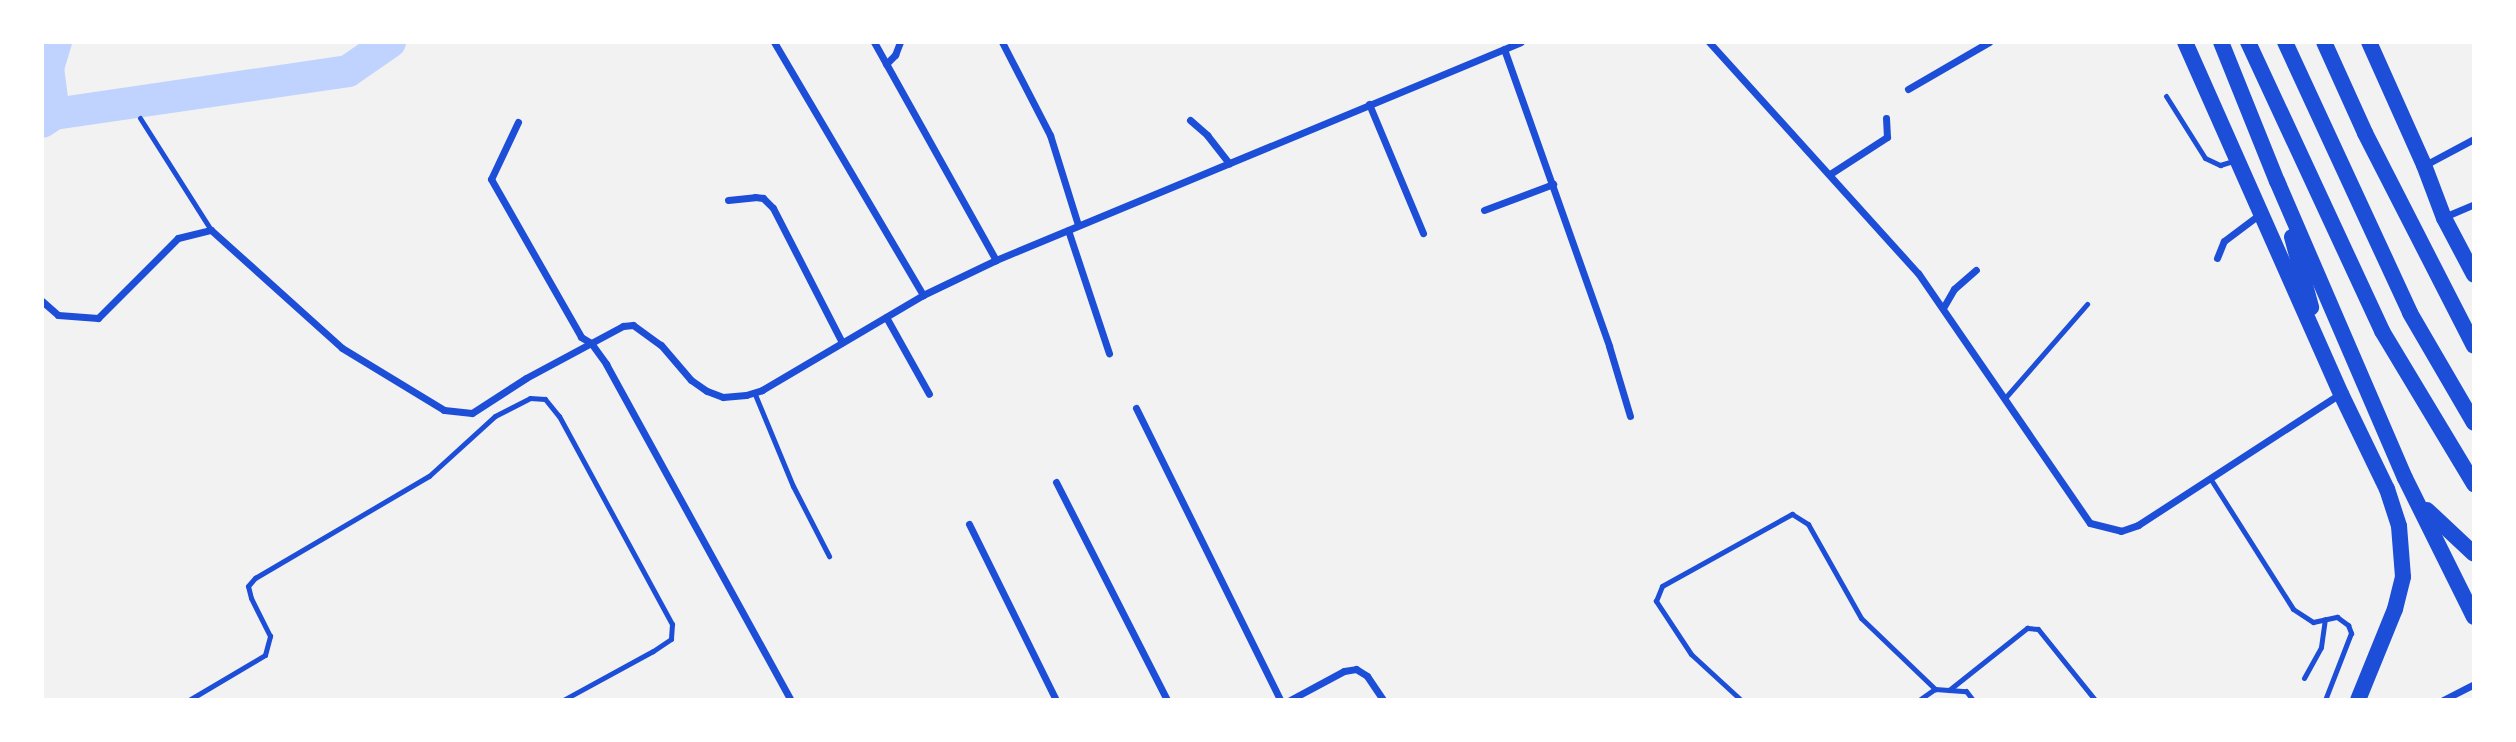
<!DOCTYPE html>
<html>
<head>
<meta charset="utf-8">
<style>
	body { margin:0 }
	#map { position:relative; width:2516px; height:742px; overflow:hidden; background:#f2f2f2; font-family:Signika,sans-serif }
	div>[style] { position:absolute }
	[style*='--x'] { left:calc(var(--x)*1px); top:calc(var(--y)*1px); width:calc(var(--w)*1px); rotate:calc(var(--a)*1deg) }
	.river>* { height:32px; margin:-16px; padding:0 16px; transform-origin:16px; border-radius:16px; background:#bfd3fe }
	.service>* { height:5px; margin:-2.5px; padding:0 2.5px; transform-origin:2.5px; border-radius:2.5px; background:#1d4ed8 }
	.minor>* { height:7px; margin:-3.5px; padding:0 3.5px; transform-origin:3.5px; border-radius:3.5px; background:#1d4ed8 }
	.primary>* { height:16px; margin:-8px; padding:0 8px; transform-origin:8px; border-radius:8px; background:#1d4ed8 }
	span { translate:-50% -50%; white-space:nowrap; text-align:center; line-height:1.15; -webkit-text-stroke:7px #fff; paint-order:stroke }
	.frame { position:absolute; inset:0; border:44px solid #fff; pointer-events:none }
</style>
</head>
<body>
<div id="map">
	<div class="river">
		<i style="--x:54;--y:114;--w:46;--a:-97.4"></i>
		<i style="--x:48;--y:68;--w:27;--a:-73"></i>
		<i style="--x:42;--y:122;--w:14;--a:-34"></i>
		<i style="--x:54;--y:114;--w:297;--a:-8.3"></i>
		<i style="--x:348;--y:71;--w:51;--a:-34.6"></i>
	</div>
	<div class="service">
		<i style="--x:2166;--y:96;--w:73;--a:57.8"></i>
		<i style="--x:2205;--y:158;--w:17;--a:25"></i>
		<i style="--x:2220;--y:165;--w:14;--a:-17"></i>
		<i style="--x:140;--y:118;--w:133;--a:57.6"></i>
		<i style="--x:754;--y:392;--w:102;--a:67.5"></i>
		<i style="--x:793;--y:486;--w:79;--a:62.8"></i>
		<i style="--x:2005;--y:398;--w:125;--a:-48.9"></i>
		<i style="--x:2210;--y:478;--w:155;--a:57.6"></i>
		<i style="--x:2293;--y:609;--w:24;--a:33"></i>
		<i style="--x:2313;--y:622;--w:25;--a:-12"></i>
		<i style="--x:2337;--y:617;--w:14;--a:36"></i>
		<i style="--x:2348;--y:625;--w:9;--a:69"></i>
		<i style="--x:2351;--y:633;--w:72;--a:111.2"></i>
		<i style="--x:2304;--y:678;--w:35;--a:-61"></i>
		<i style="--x:2321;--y:647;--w:28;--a:-82"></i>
		<i style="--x:1949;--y:690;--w:100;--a:-38.5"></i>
		<i style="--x:2027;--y:628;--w:11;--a:5"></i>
		<i style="--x:2038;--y:629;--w:91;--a:51.2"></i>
		<i style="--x:189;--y:700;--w:88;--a:-30.6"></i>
		<i style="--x:265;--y:655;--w:20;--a:-75"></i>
		<i style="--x:270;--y:636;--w:42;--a:-116.6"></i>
		<i style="--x:251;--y:598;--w:12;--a:-104"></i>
		<i style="--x:248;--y:586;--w:11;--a:-49"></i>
		<i style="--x:255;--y:578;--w:202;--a:-30.4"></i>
		<i style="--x:429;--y:476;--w:89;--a:-42.3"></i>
		<i style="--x:495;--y:416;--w:39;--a:-27"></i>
		<i style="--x:530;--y:398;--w:15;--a:4"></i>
		<i style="--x:545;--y:399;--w:22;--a:51"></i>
		<i style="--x:559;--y:416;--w:237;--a:61.5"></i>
		<i style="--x:672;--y:624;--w:15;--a:94"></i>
		<i style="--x:671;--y:639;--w:22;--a:146"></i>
		<i style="--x:653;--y:651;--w:102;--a:151.4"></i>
		<i style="--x:1741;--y:700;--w:68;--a:-137.4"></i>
		<i style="--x:1691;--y:654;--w:64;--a:-123.4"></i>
		<i style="--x:1656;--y:601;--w:16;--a:-68"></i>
		<i style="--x:1662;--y:586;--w:149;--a:-29"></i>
		<i style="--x:1792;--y:514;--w:19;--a:32"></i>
		<i style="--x:1808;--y:524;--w:108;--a:60.6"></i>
		<i style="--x:1861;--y:618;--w:103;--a:43.8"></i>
		<i style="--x:1935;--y:689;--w:31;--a:4"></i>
		<i style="--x:1966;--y:691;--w:11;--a:52"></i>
		<i style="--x:1919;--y:700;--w:19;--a:-35"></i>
	</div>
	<div class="minor">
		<i style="--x:774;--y:42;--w:294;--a:59.5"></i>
		<i style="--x:874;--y:42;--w:250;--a:60.8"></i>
		<i style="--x:1002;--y:42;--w:105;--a:62.7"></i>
		<i style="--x:1050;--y:135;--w:94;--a:72.7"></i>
		<i style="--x:1709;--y:42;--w:312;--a:47.9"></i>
		<i style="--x:1918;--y:273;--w:303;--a:55.5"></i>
		<i style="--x:2090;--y:523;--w:32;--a:14"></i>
		<i style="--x:2121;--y:531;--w:18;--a:-19"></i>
		<i style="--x:2138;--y:525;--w:241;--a:-33"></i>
		<i style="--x:1504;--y:49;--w:315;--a:70.5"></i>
		<i style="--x:1609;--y:346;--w:73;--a:73.3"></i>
		<i style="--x:886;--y:64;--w:13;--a:-45"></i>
		<i style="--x:895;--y:55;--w:14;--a:-69"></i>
		<i style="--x:1908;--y:89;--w:94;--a:-30.1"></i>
		<i style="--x:1369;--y:104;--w:140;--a:67.3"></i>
		<i style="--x:1190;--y:120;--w:23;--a:41"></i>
		<i style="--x:1207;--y:135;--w:36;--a:52"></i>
		<i style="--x:518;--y:122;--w:63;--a:115.3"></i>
		<i style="--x:491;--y:179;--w:182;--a:60.3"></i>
		<i style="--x:581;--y:337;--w:12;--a:31"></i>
		<i style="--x:591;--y:343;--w:26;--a:54"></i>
		<i style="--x:606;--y:364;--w:384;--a:61.2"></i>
		<i style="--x:2425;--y:165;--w:55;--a:-28"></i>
		<i style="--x:1830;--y:174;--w:68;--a:-33"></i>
		<i style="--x:1887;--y:137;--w:19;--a:-93"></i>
		<i style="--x:728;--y:200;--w:27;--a:-6"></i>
		<i style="--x:755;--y:197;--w:8;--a:7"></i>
		<i style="--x:763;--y:198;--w:14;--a:45"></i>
		<i style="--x:773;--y:208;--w:151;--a:62.8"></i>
		<i style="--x:1484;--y:210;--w:74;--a:-20.6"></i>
		<i style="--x:2444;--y:217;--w:33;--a:-23"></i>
		<i style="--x:1068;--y:230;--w:130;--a:71.6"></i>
		<i style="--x:2217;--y:258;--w:18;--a:-68"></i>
		<i style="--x:2224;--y:241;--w:45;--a:-36.9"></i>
		<i style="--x:42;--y:301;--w:21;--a:41"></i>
		<i style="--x:58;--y:315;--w:40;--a:4.3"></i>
		<i style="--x:98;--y:318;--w:113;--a:-45"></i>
		<i style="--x:178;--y:238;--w:34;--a:-14"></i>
		<i style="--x:211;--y:230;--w:176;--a:42"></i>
		<i style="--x:342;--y:348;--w:119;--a:31.3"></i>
		<i style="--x:444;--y:410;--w:28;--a:6"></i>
		<i style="--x:472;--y:413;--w:64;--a:-32.9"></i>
		<i style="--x:526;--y:378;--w:110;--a:-28.2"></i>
		<i style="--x:623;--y:326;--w:10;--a:-6"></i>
		<i style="--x:633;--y:325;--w:34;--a:36"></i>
		<i style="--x:661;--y:345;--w:46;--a:49.4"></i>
		<i style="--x:691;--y:380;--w:19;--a:35"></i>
		<i style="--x:707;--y:391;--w:17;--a:21"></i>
		<i style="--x:723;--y:397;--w:23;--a:-5"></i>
		<i style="--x:746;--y:395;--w:17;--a:-17"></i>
		<i style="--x:762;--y:390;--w:187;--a:-30.5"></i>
		<i style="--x:923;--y:295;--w:81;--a:-25.6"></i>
		<i style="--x:996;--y:260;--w:568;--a:-22.55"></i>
		<i style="--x:1943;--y:308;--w:22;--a:-60"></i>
		<i style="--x:1954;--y:289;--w:29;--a:-41"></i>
		<i style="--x:886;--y:317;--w:88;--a:60.8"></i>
		<i style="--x:1136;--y:408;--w:326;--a:63.7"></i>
		<i style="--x:1056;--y:482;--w:245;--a:63"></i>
		<i style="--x:969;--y:524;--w:196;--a:63.7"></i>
		<i style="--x:1290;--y:700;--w:61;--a:-28.2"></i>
		<i style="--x:1344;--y:671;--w:12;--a:-9"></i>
		<i style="--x:1356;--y:669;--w:13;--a:32"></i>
		<i style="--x:1367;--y:676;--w:29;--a:56"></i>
		<i style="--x:2443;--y:700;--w:35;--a:-27"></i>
	</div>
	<div class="primary">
		<i style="--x:2185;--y:42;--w:385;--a:66.1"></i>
		<i style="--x:2341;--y:394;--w:106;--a:64.2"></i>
		<i style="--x:2387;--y:489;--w:39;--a:72"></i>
		<i style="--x:2399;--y:526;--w:51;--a:85.5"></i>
		<i style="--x:2403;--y:577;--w:33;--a:104"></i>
		<i style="--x:2395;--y:609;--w:98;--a:112.1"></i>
		<i style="--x:2221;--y:42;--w:150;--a:68.1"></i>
		<i style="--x:2277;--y:181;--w:323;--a:66.7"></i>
		<i style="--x:2405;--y:478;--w:155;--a:63.6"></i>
		<i style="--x:2248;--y:42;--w:319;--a:65.1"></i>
		<i style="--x:2382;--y:331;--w:179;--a:59"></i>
		<i style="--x:2285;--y:42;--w:298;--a:65.2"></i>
		<i style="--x:2410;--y:313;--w:127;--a:59.8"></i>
		<i style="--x:2324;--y:42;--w:100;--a:65.7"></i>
		<i style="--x:2365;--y:133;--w:239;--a:62.9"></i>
		<i style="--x:2369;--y:42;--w:135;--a:65.9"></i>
		<i style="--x:2424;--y:165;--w:57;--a:69.3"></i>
		<i style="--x:2444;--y:218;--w:64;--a:62.2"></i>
		<i style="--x:2292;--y:237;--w:73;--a:74.8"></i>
		<i style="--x:2427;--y:510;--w:64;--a:43.1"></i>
	</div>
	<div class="frame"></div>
</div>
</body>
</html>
